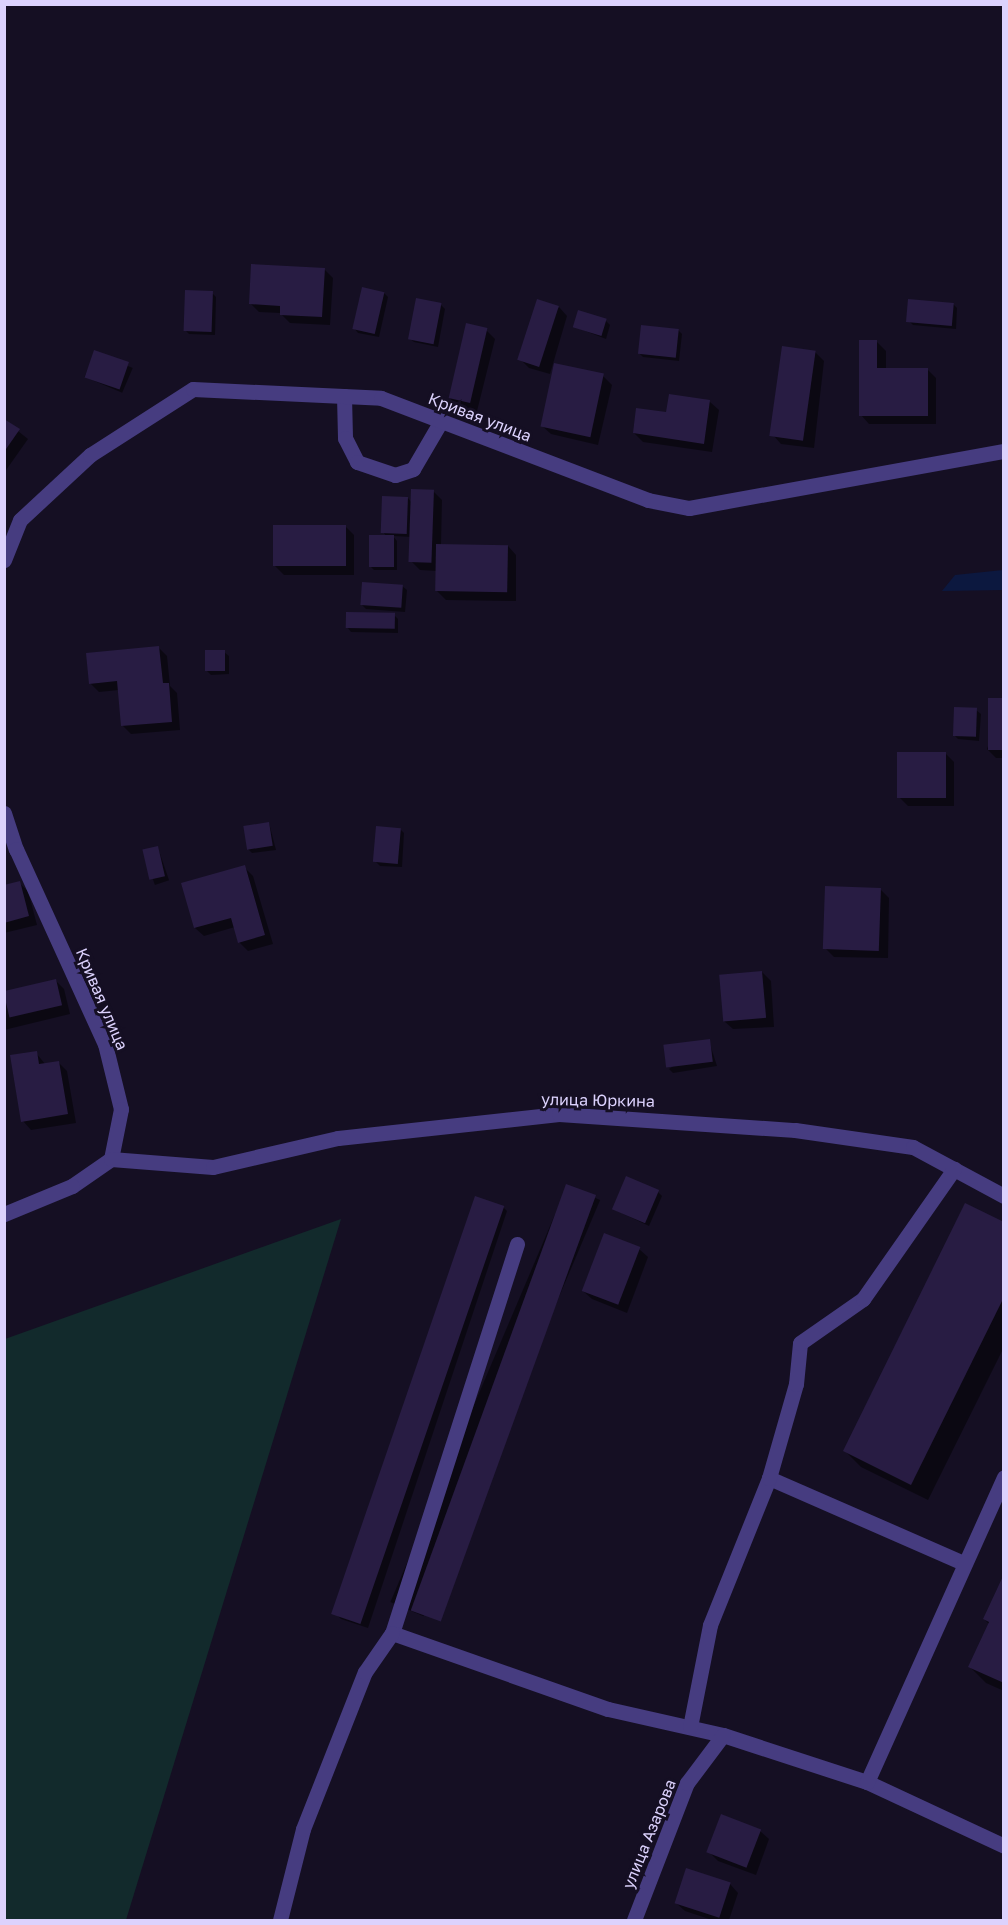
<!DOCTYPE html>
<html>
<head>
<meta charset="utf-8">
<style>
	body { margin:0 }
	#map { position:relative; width:1008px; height:1925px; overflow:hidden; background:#150f23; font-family:"Golos Text",sans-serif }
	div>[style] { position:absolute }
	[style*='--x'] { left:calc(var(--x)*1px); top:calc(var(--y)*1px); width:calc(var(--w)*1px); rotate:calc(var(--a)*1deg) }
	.green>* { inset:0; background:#122a2c }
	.water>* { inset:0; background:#0c183f }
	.shadow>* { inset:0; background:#0007; transform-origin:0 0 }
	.building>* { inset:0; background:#281c43; transform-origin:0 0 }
	.minor>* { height:15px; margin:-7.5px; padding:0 7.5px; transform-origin:7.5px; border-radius:7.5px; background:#463c80 }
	span { translate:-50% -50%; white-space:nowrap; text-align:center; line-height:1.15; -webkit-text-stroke:6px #150f23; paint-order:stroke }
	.street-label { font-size:16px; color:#dcd2fd }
	.frame { position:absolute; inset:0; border:6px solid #dcd2fd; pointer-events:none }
</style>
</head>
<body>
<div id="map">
	<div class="green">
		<i style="clip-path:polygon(341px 1219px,126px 1920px,5px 1920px,5px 1339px)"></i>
	</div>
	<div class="water">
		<i style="clip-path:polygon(1003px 570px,1003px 590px,942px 591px,955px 575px)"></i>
	</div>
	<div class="shadow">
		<i style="clip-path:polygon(324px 269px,333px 278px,330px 325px,290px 323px,280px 313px,259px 312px,250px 303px)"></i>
		<i style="clip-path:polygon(212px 293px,216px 297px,215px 335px,189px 334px,185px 330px)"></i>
		<i style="clip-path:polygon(384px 293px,388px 297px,379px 337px,358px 333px,354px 328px)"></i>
		<i style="clip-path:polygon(953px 304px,957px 308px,956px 329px,913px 325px,909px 321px)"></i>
		<i style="clip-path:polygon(441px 305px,445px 309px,438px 347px,414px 342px,409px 338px)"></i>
		<i style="clip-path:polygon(559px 307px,567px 316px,550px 374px,529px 368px,520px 359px)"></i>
		<i style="clip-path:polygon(606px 321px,610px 325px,606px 339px,575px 327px)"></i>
		<i style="clip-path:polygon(486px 330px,495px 339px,477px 411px,457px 406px,449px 397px)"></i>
		<i style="clip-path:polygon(678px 330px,682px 334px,679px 361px,643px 357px,639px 353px)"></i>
		<i style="clip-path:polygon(877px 342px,886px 351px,886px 369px,927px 369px,936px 378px,936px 424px,869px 424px,861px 415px)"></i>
		<i style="left:95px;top:352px;width:41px;height:27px;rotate:23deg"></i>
		<i style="clip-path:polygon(815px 352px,824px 361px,814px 448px,781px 444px,773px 435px)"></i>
		<i style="clip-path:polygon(603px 376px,612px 385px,598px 445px,551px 434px,542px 426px)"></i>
		<i style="clip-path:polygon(710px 402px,719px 410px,712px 452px,643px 442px,634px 433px,667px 414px)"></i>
		<i style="clip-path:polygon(4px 420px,28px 439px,4px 473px)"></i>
		<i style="clip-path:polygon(433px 491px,442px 500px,441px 545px,508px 546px,516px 555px,516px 601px,446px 600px,437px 591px,437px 571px,420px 570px,411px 561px,412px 537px,393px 536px,397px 541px,397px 570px,374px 570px,370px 566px,387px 537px,383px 532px,408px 498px,412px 503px)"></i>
		<i style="clip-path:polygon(345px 526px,354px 535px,354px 575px,284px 575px,275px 566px)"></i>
		<i style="clip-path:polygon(402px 586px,407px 590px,405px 612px,366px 609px,362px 605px)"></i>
		<i style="clip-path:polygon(394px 615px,398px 619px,398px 633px,351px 632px,347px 627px)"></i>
		<i style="clip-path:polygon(159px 648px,167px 656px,170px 686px,177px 693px,180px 730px,131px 734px,123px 726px,119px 690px,99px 692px,90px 683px)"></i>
		<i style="clip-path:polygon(224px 652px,229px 656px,229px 674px,211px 675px,207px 671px)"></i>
		<i style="clip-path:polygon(1004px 700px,1004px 758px,996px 758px,987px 749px)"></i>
		<i style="clip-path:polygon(976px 710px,981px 714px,979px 741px,958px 739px,954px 735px)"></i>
		<i style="clip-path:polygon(945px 753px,954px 762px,954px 806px,908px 806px,899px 797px)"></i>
		<i style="clip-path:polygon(269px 823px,276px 850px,252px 853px,248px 849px)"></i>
		<i style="clip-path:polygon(400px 829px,404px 833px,402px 867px,380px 866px,376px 862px)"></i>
		<i style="left:158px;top:848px;width:34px;height:15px;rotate:71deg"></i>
		<i style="clip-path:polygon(244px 867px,253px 876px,273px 944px,248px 951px,239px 942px,235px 927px,204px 936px,195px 928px)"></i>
		<i style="clip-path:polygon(19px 883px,28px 891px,37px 925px,4px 933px,4px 886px)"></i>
		<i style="clip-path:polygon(880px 889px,889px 898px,888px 958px,834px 957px,825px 948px)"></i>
		<i style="clip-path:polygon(762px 972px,771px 981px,774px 1027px,733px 1029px,724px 1021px)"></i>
		<i style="clip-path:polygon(55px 980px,64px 989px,70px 1014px,4px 1030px,4px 993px)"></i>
		<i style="clip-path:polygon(709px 1041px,717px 1066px,673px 1073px,669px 1069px)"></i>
		<i style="clip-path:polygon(36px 1053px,46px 1065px,58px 1062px,67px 1071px,76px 1123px,31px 1130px,23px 1121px)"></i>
		<i style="left:567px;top:1186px;width:36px;height:452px;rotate:23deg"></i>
		<i style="clip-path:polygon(658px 1192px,662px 1196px,649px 1226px,613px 1209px)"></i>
		<i style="clip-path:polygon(503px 1207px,507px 1211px,368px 1628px,341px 1619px,337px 1615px)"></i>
		<i style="clip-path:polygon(1004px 1224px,1004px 1347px,928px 1500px,861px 1467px,845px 1451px)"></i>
		<i style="clip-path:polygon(639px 1249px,648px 1257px,627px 1313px,592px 1299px,583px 1291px)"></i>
		<i style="clip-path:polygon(1004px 1578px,1004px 1691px,986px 1683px,969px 1666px,989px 1624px,984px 1619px)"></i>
		<i style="clip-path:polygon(760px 1831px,769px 1839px,756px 1875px,718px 1861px,709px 1852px)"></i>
		<i style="clip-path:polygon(730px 1884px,738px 1893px,729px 1920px,712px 1920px,685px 1911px,676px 1903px)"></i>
	</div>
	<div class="building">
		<i style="clip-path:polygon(251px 264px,325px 268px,322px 317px,280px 315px,280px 306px,249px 304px)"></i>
		<i style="left:362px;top:287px;width:23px;height:43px;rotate:13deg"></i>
		<i style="left:185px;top:290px;width:28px;height:41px;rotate:2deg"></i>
		<i style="left:416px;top:298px;width:26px;height:42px;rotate:11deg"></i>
		<i style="left:537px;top:299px;width:23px;height:64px;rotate:18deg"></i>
		<i style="left:908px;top:299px;width:46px;height:23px;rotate:5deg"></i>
		<i style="left:578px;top:310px;width:30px;height:18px;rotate:17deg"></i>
		<i style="left:466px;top:323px;width:22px;height:77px;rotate:13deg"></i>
		<i style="left:641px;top:325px;width:38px;height:29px;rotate:6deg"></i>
		<i style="clip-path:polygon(859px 340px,877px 340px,877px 368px,928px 368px,928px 416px,859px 416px)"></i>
		<i style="left:782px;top:346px;width:34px;height:91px;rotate:8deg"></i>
		<i style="left:94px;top:350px;width:37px;height:29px;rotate:19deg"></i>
		<i style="left:554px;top:363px;width:51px;height:65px;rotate:12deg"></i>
		<i style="clip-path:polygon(669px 394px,710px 400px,704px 444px,633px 433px,636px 408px,666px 412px)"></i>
		<i style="clip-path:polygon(4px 419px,20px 429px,4px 452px)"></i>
		<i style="left:411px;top:489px;width:23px;height:73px;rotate:2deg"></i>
		<i style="left:382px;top:496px;width:26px;height:37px;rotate:2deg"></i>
		<i style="left:346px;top:525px;width:41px;height:73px;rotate:90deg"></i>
		<i style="left:369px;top:535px;width:25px;height:32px"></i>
		<i style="left:436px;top:544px;width:72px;height:47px;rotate:1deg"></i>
		<i style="left:362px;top:582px;width:41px;height:23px;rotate:4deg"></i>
		<i style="left:346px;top:612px;width:49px;height:16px;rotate:1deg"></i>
		<i style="clip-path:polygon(159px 646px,163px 683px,169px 683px,172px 722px,121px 726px,117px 681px,89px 684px,86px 653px)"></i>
		<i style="left:205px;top:650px;width:20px;height:21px"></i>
		<i style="left:988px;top:698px;width:16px;height:52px"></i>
		<i style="left:954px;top:707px;width:23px;height:29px;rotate:2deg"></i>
		<i style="left:897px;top:752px;width:49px;height:46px"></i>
		<i style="left:269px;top:822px;width:24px;height:26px;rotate:81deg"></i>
		<i style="left:376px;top:826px;width:25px;height:36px;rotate:5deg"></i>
		<i style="left:158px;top:846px;width:31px;height:16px;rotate:77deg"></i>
		<i style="clip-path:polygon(245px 865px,265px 935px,238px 943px,231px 918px,194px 928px,181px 883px)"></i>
		<i style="clip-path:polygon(20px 881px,29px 916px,4px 923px,4px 885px)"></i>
		<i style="left:825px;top:886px;width:56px;height:63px;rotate:2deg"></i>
		<i style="left:762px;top:971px;width:47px;height:43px;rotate:85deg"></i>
		<i style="left:56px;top:979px;width:27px;height:54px;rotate:77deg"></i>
		<i style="left:710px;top:1039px;width:23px;height:47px;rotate:83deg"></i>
		<i style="clip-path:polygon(37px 1051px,39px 1064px,59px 1061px,68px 1114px,21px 1122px,10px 1055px)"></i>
		<i style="left:626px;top:1176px;width:36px;height:36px;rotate:23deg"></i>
		<i style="left:566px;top:1184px;width:32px;height:454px;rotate:20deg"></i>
		<i style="left:475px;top:1196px;width:31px;height:442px;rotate:19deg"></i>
		<i style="clip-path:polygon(965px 1203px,1004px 1222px,1004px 1297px,911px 1485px,843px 1451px)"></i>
		<i style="left:604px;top:1233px;width:39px;height:62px;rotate:21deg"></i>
		<i style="clip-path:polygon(1004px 1574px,1004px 1683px,968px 1667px,989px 1622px,983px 1619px)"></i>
		<i style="left:721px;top:1814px;width:43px;height:41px;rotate:21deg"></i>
		<i style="left:686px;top:1868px;width:47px;height:37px;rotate:18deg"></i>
	</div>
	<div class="minor">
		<i style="--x:344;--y:396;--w:42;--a:88.6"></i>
		<i style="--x:345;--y:438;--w:27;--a:63"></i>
		<i style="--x:357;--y:462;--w:40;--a:18.9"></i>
		<i style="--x:395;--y:475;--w:19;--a:-18"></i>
		<i style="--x:413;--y:469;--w:56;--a:-59.7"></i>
		<i style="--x:4;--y:560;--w:43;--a:-68.2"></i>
		<i style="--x:20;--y:520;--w:96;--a:-42.9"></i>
		<i style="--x:90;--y:455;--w:122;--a:-32.7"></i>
		<i style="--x:193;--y:389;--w:188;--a:2.7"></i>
		<i style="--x:381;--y:398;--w:286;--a:20.9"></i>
		<i style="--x:648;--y:500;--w:42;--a:11"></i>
		<i style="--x:689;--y:508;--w:320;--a:-10.3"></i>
		<i style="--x:4;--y:813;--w:38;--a:72"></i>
		<i style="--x:16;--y:849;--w:214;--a:65.5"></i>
		<i style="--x:105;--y:1044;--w:67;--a:76.2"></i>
		<i style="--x:121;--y:1109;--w:51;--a:101.3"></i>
		<i style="--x:111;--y:1159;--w:47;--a:145.3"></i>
		<i style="--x:72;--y:1186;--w:74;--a:157.6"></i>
		<i style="--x:111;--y:1159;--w:102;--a:4.5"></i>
		<i style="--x:213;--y:1167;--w:128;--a:-13.1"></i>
		<i style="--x:338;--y:1138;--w:222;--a:-6.2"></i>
		<i style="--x:559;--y:1114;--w:237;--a:3.9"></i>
		<i style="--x:795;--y:1130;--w:119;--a:8.2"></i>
		<i style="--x:913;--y:1147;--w:103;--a:28.3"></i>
		<i style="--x:517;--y:1244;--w:409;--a:107.8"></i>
		<i style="--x:392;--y:1633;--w:229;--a:19.4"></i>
		<i style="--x:608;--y:1709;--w:118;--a:12.7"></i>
		<i style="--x:723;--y:1735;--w:151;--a:18.1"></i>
		<i style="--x:867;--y:1782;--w:151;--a:25"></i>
		<i style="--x:769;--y:1478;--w:213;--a:23.6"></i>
		<i style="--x:690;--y:1727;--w:104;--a:-78.9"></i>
		<i style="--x:710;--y:1625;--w:158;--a:-68.1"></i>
		<i style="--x:769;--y:1478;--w:98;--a:-74"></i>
		<i style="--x:796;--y:1384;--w:41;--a:-84.4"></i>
		<i style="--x:800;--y:1343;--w:77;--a:-34.9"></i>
		<i style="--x:863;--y:1299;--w:159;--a:-55"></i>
		<i style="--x:867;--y:1782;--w:334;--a:-65.8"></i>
		<i style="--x:280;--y:1920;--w:94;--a:-75.8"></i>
		<i style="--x:303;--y:1829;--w:169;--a:-68.5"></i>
		<i style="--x:365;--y:1672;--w:47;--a:-55.3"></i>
		<i style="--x:634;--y:1920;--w:147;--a:-68.9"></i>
		<i style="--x:687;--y:1783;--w:60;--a:-53.1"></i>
	</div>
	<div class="street-label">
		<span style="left:480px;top:417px;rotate:21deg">Кривая улица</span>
		<span style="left:102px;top:999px;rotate:67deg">Кривая улица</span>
		<span style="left:598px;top:1100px;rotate:1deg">улица Юркина</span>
		<span style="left:649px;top:1834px;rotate:-68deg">улица Азарова</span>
	</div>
	<div class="frame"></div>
</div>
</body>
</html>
